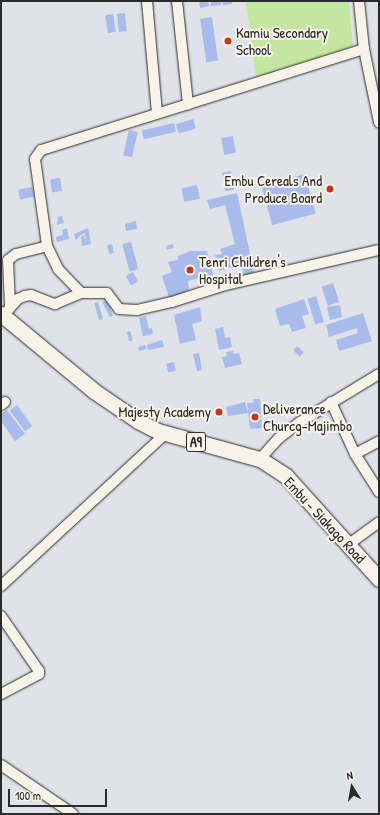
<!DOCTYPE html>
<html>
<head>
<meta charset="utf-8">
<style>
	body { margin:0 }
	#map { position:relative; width:380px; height:815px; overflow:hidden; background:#dfe2e9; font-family:"Patrick Hand",sans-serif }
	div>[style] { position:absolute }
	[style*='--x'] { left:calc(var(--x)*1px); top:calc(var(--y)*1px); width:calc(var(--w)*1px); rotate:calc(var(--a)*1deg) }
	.green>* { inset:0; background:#c3e7a1 }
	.building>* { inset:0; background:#a8bbea; transform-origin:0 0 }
	.roads { filter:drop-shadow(0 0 1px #2b2b2b) drop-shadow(0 0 1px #2b2b2b) }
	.minor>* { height:10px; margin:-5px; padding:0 5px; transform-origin:5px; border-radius:5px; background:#f7f3e8 }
	.highway>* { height:15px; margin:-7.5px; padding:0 7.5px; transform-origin:7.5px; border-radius:7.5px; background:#f7f3e8 }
	.dots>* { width:11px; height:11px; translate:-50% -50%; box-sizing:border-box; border:2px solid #f7f3e8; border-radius:50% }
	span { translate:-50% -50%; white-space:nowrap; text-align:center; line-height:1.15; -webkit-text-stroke:4px #f7f3e8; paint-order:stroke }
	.shield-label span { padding:1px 3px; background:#f7f3e8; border:1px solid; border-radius:3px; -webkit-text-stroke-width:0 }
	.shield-label { font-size:14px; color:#2b2b2b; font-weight:700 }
	.poi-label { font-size:15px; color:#2b2b2b }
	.left { translate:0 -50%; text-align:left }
	.right { translate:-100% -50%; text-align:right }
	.street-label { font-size:15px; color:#2b2b2b }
	.frame { position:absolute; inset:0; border:2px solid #2b2b2b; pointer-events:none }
	.north { position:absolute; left:332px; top:767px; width:40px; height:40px; -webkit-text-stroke:3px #f7f3e8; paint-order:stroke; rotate:349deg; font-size:11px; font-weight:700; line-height:16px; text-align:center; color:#2b2b2b }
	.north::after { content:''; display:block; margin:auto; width:14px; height:18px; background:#2b2b2b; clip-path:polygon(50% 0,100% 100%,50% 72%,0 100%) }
	.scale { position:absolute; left:8px; top:789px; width:99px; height:18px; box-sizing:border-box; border:2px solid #2b2b2b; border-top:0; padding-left:5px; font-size:12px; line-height:14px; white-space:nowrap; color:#2b2b2b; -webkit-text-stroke:3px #f7f3e8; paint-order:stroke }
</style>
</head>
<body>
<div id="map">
	<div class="green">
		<i style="clip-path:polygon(246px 1px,349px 1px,353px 49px,256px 78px)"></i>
	</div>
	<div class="building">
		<i style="clip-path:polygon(199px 1px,208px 1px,209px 6px,200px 8px)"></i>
		<i style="clip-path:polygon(211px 1px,221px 1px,221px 5px,211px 6px)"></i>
		<i style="clip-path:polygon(222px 1px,232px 1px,232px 4px,223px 5px)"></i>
		<i style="left:125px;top:13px;width:18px;height:8px;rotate:84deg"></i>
		<i style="left:113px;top:14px;width:18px;height:8px;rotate:81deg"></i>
		<i style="left:212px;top:17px;width:44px;height:12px;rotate:82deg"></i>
		<i style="left:193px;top:119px;width:10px;height:18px;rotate:73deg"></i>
		<i style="left:174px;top:123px;width:9px;height:33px;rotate:77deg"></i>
		<i style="left:129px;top:130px;width:9px;height:26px;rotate:13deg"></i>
		<i style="left:233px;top:136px;width:17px;height:12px;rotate:80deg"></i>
		<i style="left:231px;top:171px;width:19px;height:9px;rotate:81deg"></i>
		<i style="left:305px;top:174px;width:41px;height:45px;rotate:75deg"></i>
		<i style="left:60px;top:178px;width:13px;height:10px;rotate:81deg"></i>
		<i style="left:197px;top:185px;width:14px;height:16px;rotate:78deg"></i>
		<i style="left:32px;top:187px;width:10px;height:14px;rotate:79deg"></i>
		<i style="clip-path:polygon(237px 193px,254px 272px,244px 276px,241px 264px,219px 271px,215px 255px,222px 254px,220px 249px,235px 244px,225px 205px,210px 209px,207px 200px)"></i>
		<i style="clip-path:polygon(62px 216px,64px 223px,57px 225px,58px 217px)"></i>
		<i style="clip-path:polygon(136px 221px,137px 229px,126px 231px,125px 224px)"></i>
		<i style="clip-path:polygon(67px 228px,69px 239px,57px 242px,56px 237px,63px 235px,62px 230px)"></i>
		<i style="clip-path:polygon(88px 228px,91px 244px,82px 246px,81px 237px,84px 235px,86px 243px,85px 233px,79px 236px,76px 241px,74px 234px)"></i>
		<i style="left:131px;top:242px;width:28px;height:9px;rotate:75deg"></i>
		<i style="left:112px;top:244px;width:9px;height:5px;rotate:77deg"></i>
		<i style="left:173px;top:244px;width:4px;height:7px;rotate:76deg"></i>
		<i style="clip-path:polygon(190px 251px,207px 251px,214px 278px,204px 280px,203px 277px,188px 281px,189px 290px,169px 298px,162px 276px,172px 272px,168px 262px,178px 260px,178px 256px)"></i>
		<i style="left:133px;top:272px;width:11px;height:8px;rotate:63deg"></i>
		<i style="left:333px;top:283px;width:20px;height:12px;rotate:72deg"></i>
		<i style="left:316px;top:296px;width:27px;height:9px;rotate:73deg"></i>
		<i style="clip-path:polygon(304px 299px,309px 314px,302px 316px,306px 328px,292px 332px,289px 324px,280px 326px,275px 309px)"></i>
		<i style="clip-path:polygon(108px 300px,113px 316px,110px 317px,102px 302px)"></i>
		<i style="left:98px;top:302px;width:18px;height:4px;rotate:74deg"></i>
		<i style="clip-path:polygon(340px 305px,342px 317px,330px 320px,327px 307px)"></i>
		<i style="clip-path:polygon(200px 307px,202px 321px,192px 324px,196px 340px,180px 344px,174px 315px)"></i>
		<i style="clip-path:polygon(363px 313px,372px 341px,339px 351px,336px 340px,358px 333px,357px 328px,329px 337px,326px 325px)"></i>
		<i style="clip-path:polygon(146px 316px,149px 329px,152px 328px,153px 334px,143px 336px,139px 318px)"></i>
		<i style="clip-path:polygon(223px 327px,225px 338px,230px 337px,232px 347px,219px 350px,215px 329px)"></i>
		<i style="clip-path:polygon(130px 331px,133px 341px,129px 341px,127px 332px)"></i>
		<i style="clip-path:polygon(162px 340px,164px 347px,148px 350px,147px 345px)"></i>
		<i style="clip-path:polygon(145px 345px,147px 349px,139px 351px,138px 347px)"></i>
		<i style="left:297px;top:346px;width:9px;height:6px;rotate:41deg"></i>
		<i style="clip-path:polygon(233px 351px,233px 354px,239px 353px,242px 364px,225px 368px,222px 357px,227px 356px,226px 352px)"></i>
		<i style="clip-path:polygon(199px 353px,202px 370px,197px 371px,193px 354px)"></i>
		<i style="left:174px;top:362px;width:9px;height:8px;rotate:77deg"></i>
		<i style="clip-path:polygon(253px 399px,260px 399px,262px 428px,250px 429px,247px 403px,254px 403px)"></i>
		<i style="clip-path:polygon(245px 402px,248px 413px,228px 416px,226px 407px)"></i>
		<i style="left:17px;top:405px;width:26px;height:9px;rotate:54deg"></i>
		<i style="clip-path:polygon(7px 410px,25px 434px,15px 441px,1px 421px,1px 414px)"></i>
	</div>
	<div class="roads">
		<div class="minor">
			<i style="--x:147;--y:1;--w:113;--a:84.9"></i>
			<i style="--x:177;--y:1;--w:104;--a:83.9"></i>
			<i style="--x:359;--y:1;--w:48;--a:84.1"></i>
			<i style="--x:364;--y:49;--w:75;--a:78.4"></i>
			<i style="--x:364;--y:49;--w:338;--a:162.6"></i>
			<i style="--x:41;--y:150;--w:11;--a:124"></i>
			<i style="--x:35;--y:159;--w:88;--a:82.1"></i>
			<i style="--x:47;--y:246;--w:25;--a:64"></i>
			<i style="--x:58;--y:269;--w:33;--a:46"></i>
			<i style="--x:81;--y:293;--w:26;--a:0"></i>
			<i style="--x:107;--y:293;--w:20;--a:53"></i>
			<i style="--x:119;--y:309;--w:18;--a:3"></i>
			<i style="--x:137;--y:310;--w:36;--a:-13"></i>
			<i style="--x:172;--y:302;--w:56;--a:-17.8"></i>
			<i style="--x:225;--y:285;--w:158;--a:-12.8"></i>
			<i style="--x:10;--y:307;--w:47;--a:-92.4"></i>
			<i style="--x:8;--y:260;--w:10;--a:-37"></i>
			<i style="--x:16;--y:254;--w:32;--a:-14"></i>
			<i style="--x:3;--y:316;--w:23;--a:-49"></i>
			<i style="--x:18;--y:299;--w:8;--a:-23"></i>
			<i style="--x:25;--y:296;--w:6;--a:-9"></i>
			<i style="--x:31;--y:295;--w:26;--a:21"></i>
			<i style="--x:55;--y:304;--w:28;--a:-23"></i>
			<i style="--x:331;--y:402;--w:57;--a:65.2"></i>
			<i style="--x:355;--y:454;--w:45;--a:57.7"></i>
			<i style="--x:1;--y:405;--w:5;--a:-37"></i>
			<i style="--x:355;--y:454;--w:27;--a:-28"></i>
			<i style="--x:260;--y:459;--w:28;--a:-48"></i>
			<i style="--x:279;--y:438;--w:26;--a:-37"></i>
			<i style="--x:300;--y:422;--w:92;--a:-31.3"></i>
			<i style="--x:349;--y:544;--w:37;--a:-36"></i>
			<i style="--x:1;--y:586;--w:225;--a:-42.8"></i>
			<i style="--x:1;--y:616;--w:67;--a:55.4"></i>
			<i style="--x:39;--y:671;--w:3;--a:90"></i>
			<i style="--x:39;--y:674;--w:43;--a:152.2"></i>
			<i style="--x:1;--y:765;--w:87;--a:34.2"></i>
		</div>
		<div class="highway">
			<i style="--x:1;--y:314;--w:121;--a:39.6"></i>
			<i style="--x:94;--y:391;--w:53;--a:34.3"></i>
			<i style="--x:138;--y:421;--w:22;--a:27"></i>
			<i style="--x:158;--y:431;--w:106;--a:15.4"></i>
			<i style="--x:260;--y:459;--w:31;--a:33"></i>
			<i style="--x:286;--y:476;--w:139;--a:47.9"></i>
		</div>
	</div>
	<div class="dots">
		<i style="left:228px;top:41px;background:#c8321e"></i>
		<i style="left:330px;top:189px;background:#c8321e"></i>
		<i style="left:190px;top:270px;background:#c8321e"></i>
		<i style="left:219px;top:412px;background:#c8321e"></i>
		<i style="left:255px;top:417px;background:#c8321e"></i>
	</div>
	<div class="shield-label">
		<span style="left:196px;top:442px">A9</span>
	</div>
	<div class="poi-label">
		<span class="left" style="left:236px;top:41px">Kamiu Secondary<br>School</span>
		<span class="right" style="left:322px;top:189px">Embu Cereals And<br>Produce Board</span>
		<span class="left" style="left:199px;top:270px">Tenri Children's<br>Hospital</span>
		<span class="left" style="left:263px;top:417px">Deliverance<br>Churcg-Majimbo</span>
		<span class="right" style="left:211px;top:412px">Majesty Academy</span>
	</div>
	<div class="street-label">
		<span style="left:325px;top:520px;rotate:47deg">Embu - Siakago Road</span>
	</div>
	<div class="frame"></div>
	<div class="north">N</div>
	<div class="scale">100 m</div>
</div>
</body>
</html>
